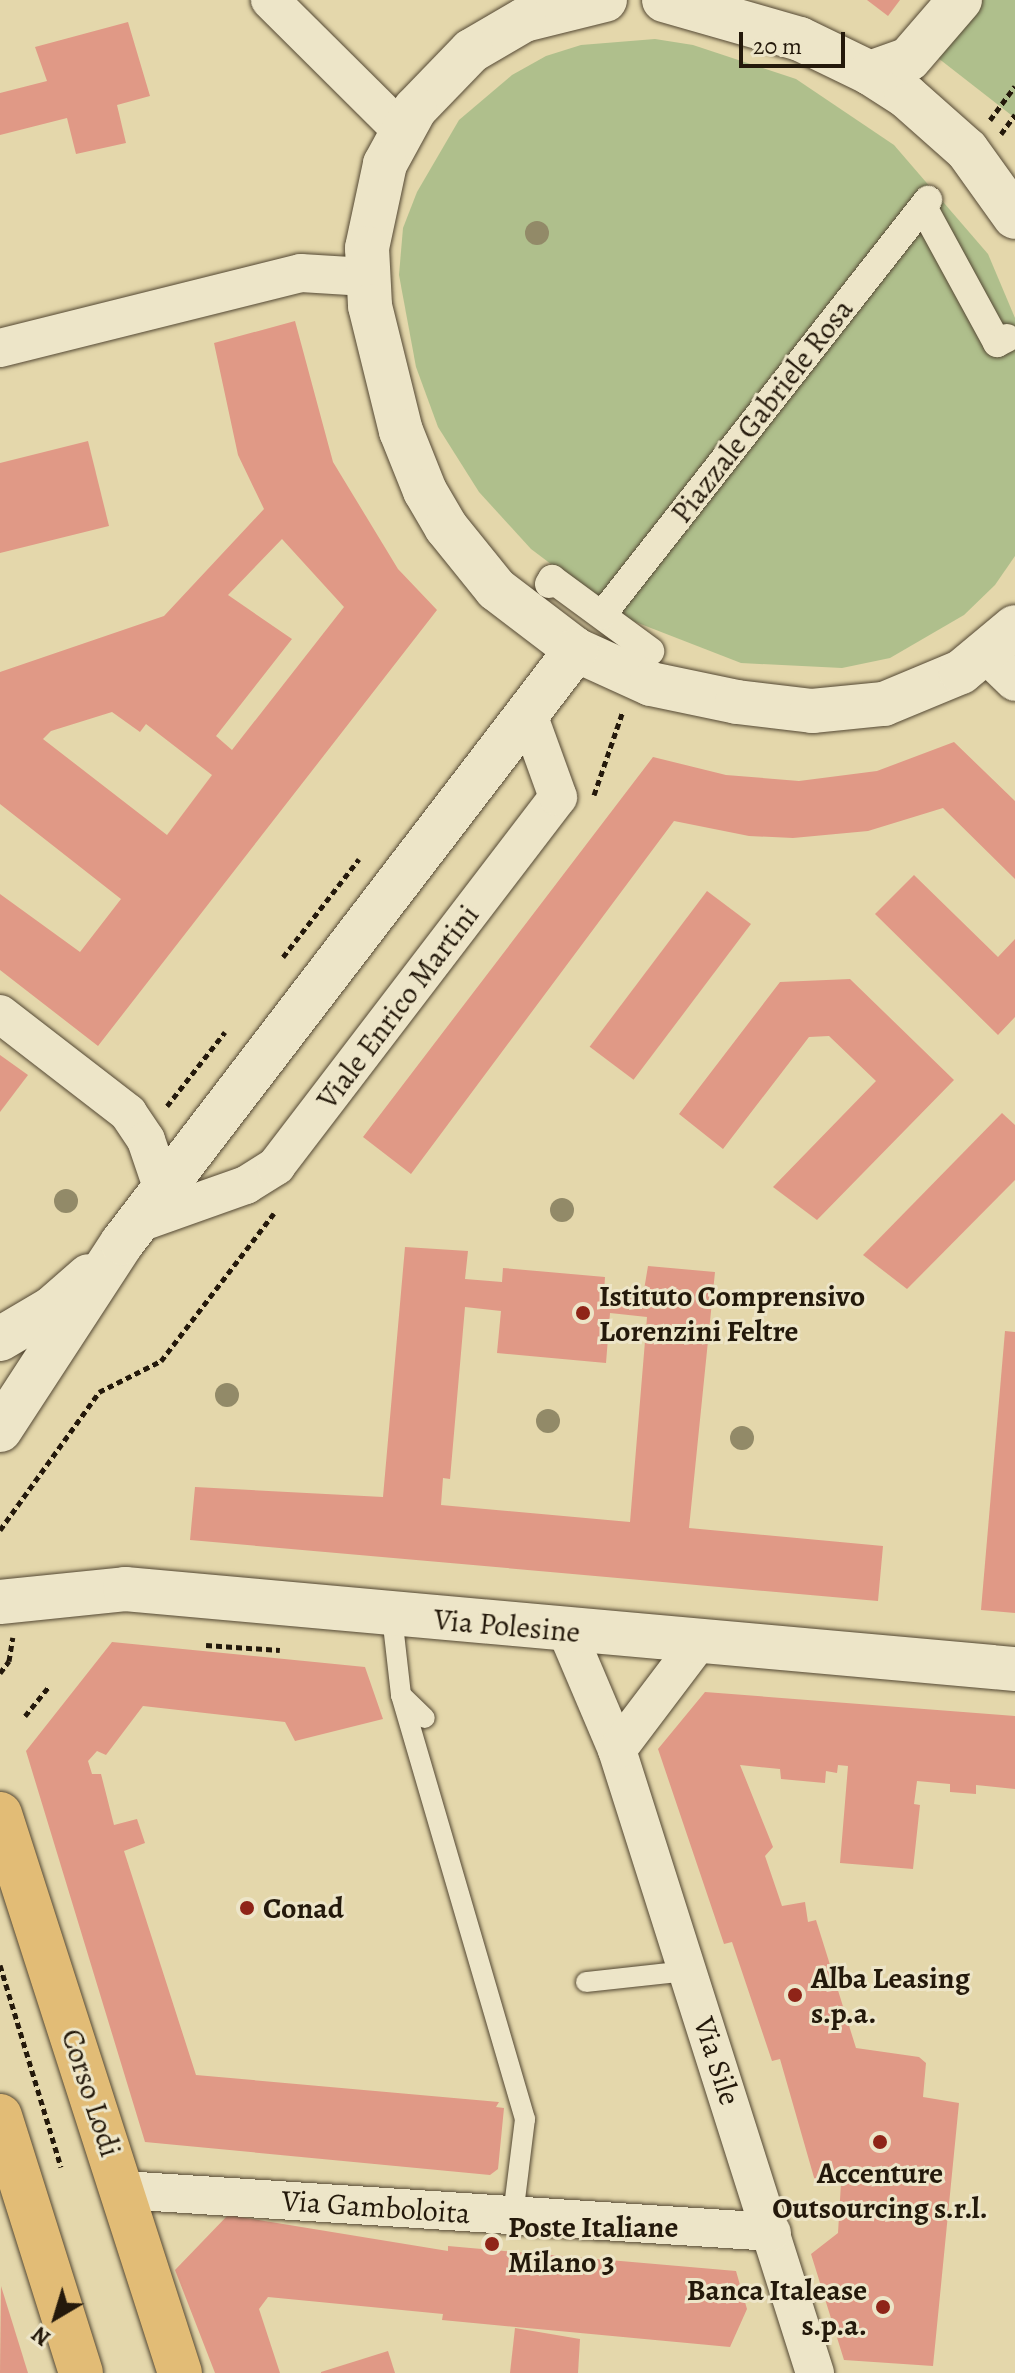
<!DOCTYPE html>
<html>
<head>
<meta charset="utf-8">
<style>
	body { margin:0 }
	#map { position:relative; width:1015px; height:2373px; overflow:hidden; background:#e4d7ab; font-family:Alegreya,serif }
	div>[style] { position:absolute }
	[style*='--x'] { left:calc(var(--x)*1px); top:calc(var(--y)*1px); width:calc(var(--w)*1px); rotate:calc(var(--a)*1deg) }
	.green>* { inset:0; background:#afbf8c }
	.building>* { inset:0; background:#e09986; transform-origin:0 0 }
	.path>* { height:5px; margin-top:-2.5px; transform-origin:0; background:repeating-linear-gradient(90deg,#24190b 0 6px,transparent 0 10px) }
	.roads { filter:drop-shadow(0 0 2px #544833) drop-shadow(0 0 2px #544833) }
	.service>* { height:20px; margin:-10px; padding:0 10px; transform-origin:10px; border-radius:10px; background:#ede5c8 }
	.pedestrian>* { height:28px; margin:-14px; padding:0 14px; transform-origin:14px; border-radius:14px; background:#ede5c8 }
	.minor>* { height:38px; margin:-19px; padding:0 19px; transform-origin:19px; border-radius:19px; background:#ede5c8 }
	.tertiary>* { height:44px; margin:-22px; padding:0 22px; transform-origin:22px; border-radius:22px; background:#ede5c8 }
	.secondary>* { height:44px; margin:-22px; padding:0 22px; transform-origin:22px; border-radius:22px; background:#ede5c8 }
	.primary>* { height:44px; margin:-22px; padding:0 22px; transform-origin:22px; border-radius:22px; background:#e2bc76 }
	.trees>* { width:24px; height:24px; margin:-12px; border-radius:50%; background:#928a68 }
	.dots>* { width:22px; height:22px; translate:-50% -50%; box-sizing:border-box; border:4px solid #ede5c8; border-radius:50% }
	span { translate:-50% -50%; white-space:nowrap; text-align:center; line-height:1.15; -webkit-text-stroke:6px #ede5c8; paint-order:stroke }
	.street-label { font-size:30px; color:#24190b }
	.poi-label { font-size:30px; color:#24190b; font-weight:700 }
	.left { translate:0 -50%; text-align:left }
	.right { translate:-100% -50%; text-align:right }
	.north { position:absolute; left:16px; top:2277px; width:80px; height:80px; -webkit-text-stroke:6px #ede5c8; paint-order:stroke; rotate:218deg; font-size:22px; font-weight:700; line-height:32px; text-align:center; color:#24190b }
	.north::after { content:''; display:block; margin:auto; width:28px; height:36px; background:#24190b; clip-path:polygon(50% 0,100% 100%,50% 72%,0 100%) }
	.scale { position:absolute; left:739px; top:32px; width:106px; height:36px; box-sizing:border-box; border:4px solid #24190b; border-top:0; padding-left:10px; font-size:24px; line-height:28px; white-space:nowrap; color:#24190b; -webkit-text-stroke:6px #ede5c8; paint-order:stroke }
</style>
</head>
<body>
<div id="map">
	<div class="green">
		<i style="clip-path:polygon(983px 0,1015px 0,1015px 118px,938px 58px)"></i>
		<i style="clip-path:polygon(655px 39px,693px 45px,796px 79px,894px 145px,988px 254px,1015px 318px,1015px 556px,995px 585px,964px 615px,890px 658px,842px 668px,741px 663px,620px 616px,531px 549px,479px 492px,438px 427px,416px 367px,399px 275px,403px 228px,417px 192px,459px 120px,512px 75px,546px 56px,581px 45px)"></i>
	</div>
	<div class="building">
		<i style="clip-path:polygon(867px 0,900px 0,888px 16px)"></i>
		<i style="clip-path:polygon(128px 22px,150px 96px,117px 105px,126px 143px,76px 154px,67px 118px,0 135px,0 93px,47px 81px,35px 47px)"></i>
		<i style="clip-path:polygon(evenodd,295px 321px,333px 462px,398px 569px,437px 610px,98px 1046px,0 970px,0 894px,80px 952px,121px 899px,0 804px,0 672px,164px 616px,264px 509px,238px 455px,214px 343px,295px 321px,282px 539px,344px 607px,232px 750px,216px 736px,292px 639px,228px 595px,282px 539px,295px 321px,112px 712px,140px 732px,146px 724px,212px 775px,167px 835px,43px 739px,51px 731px,112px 712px)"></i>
		<i style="clip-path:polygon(88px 441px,109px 526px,0 553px,0 463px)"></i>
		<i style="clip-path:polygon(954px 742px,1015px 801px,1015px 879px,943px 808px,868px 831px,793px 838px,749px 836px,674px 821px,411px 1174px,363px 1137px,653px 757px,726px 775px,799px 781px,877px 771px)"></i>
		<i style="clip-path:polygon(914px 875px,998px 957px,1015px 939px,1015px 1017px,998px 1035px,875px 914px)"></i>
		<i style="left:707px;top:891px;width:55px;height:195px;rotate:37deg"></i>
		<i style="clip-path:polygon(850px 979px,954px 1080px,817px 1220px,773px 1187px,876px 1081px,829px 1036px,809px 1037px,723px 1149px,679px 1114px,780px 982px)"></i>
		<i style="clip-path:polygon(0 1055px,28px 1075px,0 1112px)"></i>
		<i style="clip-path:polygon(1002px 1113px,1015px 1125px,1015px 1180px,907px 1289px,863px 1255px)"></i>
		<i style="clip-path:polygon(evenodd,405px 1247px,468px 1251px,465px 1279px,502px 1282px,503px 1268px,605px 1277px,604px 1292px,643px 1296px,648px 1266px,715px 1272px,689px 1528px,883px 1546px,878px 1601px,190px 1540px,195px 1487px,383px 1497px,405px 1247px,465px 1307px,501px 1311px,497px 1353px,606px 1363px,610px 1313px,647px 1317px,630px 1522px,441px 1505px,443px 1478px,450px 1479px,465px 1307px)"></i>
		<i style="clip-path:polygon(1005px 1331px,1015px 1332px,1015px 1613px,981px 1610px)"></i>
		<i style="clip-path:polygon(112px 1642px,365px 1667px,383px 1719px,295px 1741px,285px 1722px,143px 1706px,106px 1755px,97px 1751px,88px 1761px,92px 1774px,101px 1774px,114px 1825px,137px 1819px,145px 1843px,124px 1851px,196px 2075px,499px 2102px,496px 2107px,504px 2108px,498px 2169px,490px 2175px,145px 2142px,26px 1751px)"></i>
		<i style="clip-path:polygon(705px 1692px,1015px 1716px,1015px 1789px,976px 1785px,976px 1794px,950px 1792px,950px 1784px,917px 1781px,914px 1804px,920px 1805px,913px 1869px,840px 1863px,848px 1766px,838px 1765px,837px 1773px,826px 1771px,825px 1783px,781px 1779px,780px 1769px,740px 1765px,773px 1847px,765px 1856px,782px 1906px,805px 1902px,808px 1922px,816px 1920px,856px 2048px,919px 2057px,926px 2063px,923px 2097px,959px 2103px,933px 2366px,844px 2360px,811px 2254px,838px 2233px,841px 2183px,815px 2181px,780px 2059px,772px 2061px,732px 1942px,724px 1944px,658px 1749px)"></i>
		<i style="clip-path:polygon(228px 2215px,448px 2251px,448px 2246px,736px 2271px,747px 2309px,730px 2347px,442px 2320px,443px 2314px,268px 2297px,259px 2309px,280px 2373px,215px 2373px,175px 2270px)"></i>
		<i style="clip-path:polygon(1px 2286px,28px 2373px,0 2373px)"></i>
		<i style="clip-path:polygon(515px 2328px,580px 2339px,578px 2373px,510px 2373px)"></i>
		<i style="clip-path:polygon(388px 2351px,395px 2373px,321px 2373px,321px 2372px)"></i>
	</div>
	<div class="path">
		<i style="--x:990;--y:120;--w:42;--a:-53.7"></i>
		<i style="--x:1001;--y:134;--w:24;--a:-54"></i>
		<i style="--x:594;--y:795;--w:89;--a:-71"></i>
		<i style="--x:283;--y:957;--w:124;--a:-52.2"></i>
		<i style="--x:167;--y:1106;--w:94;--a:-51.9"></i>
		<i style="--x:0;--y:1530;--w:170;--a:-54.3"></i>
		<i style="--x:99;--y:1392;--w:69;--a:-26.6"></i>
		<i style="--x:161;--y:1361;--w:186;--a:-52.6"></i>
		<i style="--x:206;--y:1645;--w:74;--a:3.9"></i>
		<i style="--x:0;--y:1673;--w:15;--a:-53"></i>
		<i style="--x:9;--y:1661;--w:24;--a:-81"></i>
		<i style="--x:25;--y:1716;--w:38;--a:-51"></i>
		<i style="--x:0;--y:1965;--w:211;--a:73.2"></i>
	</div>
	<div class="roads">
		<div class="service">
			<i style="--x:392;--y:1616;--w:80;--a:83.5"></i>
			<i style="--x:401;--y:1695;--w:33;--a:44"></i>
			<i style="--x:401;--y:1695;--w:442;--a:73.7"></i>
			<i style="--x:525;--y:2119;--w:98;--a:97.1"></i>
			<i style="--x:586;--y:1982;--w:103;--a:-6.2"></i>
		</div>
		<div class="pedestrian">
			<i style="--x:923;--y:207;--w:155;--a:61.4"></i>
			<i style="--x:997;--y:343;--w:11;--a:-27"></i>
			<i style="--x:549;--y:584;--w:6;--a:-59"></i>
			<i style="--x:552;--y:579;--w:122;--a:36.3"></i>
			<i style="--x:602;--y:615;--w:528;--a:-51.85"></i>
		</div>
		<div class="minor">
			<i style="--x:270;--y:0;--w:185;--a:44.8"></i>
			<i style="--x:0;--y:348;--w:310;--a:-14"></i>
			<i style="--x:301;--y:273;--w:65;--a:3.5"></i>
			<i style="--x:986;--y:654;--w:40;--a:44"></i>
			<i style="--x:0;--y:1014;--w:162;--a:37.7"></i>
			<i style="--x:128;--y:1113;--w:32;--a:56"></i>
			<i style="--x:146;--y:1140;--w:53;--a:71.2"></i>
			<i style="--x:136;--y:1224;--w:117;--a:-19.5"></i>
			<i style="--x:246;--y:1185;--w:36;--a:-32"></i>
			<i style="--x:276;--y:1166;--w:464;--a:-52.6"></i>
			<i style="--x:558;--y:797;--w:88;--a:-109.9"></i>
			<i style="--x:567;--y:1632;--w:128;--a:67"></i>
			<i style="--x:617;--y:1750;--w:654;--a:72.37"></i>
			<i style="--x:617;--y:1750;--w:134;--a:-52.9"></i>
			<i style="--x:123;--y:2190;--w:650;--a:3.7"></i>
		</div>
		<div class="tertiary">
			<i style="--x:605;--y:0;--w:83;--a:166.1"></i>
			<i style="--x:524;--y:20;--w:61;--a:149.7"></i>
			<i style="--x:471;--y:51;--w:81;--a:134"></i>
			<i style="--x:415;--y:109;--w:63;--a:118.6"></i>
			<i style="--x:385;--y:164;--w:86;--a:102.1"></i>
			<i style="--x:367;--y:248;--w:58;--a:87"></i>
			<i style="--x:370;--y:306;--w:129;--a:76.1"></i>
			<i style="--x:401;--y:431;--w:65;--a:68.2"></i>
			<i style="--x:425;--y:491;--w:42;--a:59.7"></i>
			<i style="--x:446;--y:527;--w:80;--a:51.1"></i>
			<i style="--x:496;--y:589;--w:101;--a:37.3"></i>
			<i style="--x:576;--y:650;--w:82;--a:24.4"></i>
			<i style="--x:651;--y:684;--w:88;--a:11.8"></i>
			<i style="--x:737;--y:702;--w:76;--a:6.8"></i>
			<i style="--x:812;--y:711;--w:72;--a:-5.6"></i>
			<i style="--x:884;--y:704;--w:83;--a:-22.6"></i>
			<i style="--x:961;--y:672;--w:70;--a:-39.8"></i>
			<i style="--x:664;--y:0;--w:141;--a:16"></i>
			<i style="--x:800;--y:39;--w:78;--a:25.9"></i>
			<i style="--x:870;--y:73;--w:43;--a:32.6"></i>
			<i style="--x:906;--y:96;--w:81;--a:41.5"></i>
			<i style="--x:967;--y:150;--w:82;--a:54.4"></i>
			<i style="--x:870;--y:73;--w:41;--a:-19.7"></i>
			<i style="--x:909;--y:59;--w:78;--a:-49.2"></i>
			<i style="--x:0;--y:1339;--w:59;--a:-30.5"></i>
			<i style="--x:51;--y:1309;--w:50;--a:-41"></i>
			<i style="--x:0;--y:1430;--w:223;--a:-56.9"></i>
			<i style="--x:122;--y:1243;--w:747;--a:-52.56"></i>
		</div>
		<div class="secondary">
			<i style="--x:0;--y:1602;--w:126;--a:-5.9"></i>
			<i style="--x:125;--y:1589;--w:894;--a:5.14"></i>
		</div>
		<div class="primary">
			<i style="--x:0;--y:1814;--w:587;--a:72.15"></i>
			<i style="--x:0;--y:2116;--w:269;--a:72.5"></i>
		</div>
	</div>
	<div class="trees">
		<i style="left:537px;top:233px"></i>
		<i style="left:66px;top:1201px"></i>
		<i style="left:562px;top:1210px"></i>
		<i style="left:227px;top:1395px"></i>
		<i style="left:548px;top:1421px"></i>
		<i style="left:742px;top:1438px"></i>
	</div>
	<div class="dots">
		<i style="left:583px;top:1313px;background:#8f2418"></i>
		<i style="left:247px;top:1908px;background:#8f2418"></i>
		<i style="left:795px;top:1995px;background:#8f2418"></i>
		<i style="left:880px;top:2142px;background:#8f2418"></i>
		<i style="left:492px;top:2244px;background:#8f2418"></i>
		<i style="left:883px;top:2307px;background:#8f2418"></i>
	</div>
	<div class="street-label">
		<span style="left:762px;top:411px;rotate:-52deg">Piazzale Gabriele Rosa</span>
		<span style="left:398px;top:1007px;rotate:-53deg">Viale Enrico Martini</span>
		<span style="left:507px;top:1626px;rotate:5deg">Via Polesine</span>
		<span style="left:717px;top:2061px;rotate:72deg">Via Sile</span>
		<span style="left:91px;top:2093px;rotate:72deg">Corso Lodi</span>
		<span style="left:376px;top:2207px;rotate:4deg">Via Gamboloita</span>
	</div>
	<div class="poi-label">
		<span class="left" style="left:599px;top:1313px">Istituto Comprensivo<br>Lorenzini Feltre</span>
		<span class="left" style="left:263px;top:1908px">Conad</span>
		<span class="left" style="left:811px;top:1995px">Alba Leasing<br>s.p.a.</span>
		<span style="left:880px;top:2190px">Accenture<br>Outsourcing s.r.l.</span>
		<span class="left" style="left:508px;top:2244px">Poste Italiane<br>Milano 3</span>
		<span class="right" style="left:867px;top:2307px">Banca Italease<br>s.p.a.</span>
	</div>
	<div class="north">N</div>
	<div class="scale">20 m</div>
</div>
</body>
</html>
